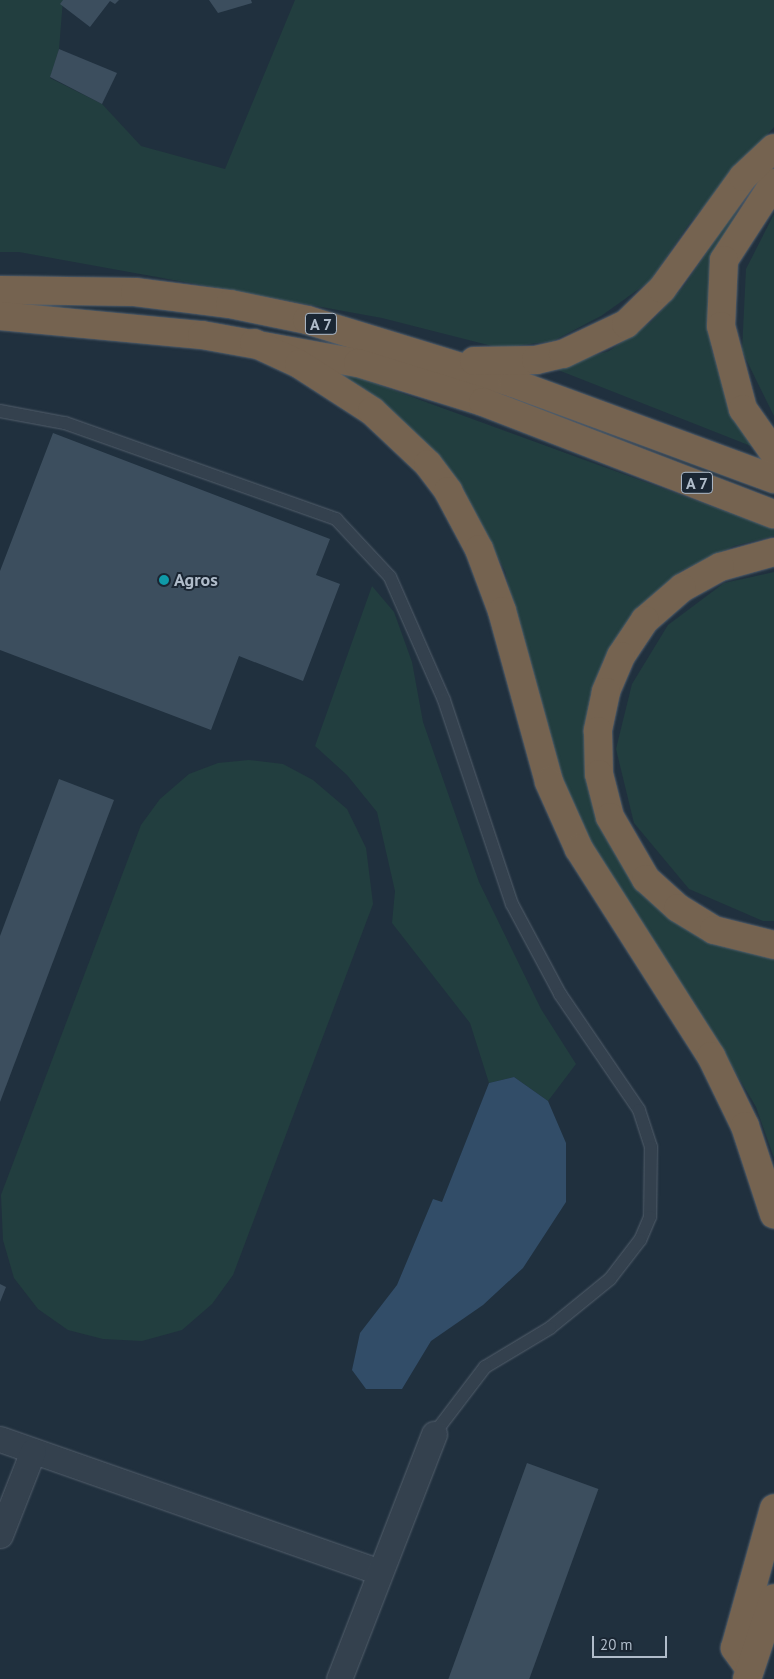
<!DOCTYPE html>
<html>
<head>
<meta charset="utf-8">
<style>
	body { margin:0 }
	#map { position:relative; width:774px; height:1679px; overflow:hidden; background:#20303e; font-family:"PT Sans",sans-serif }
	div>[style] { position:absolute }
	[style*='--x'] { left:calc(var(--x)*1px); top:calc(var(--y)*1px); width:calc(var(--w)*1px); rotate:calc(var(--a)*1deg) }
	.green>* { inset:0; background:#223e3f }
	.water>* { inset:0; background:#324d68 }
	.building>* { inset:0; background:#3c4e5e; transform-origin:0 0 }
	.roads { filter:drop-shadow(0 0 1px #535f6c) drop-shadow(0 0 1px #535f6c) }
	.lane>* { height:12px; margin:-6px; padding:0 6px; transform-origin:6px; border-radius:6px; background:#34414e }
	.street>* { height:25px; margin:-12.5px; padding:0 12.5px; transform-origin:12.5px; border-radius:12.5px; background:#34414e }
	.highway>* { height:28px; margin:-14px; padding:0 14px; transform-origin:14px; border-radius:14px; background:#756350 }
	.dots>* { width:14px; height:14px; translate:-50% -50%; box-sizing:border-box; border:2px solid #1a2633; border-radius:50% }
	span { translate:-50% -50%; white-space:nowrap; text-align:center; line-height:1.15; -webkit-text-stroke:4px #1a2633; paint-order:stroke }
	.shield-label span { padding:1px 4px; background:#1a2633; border:1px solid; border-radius:4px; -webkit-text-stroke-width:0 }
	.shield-label { font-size:16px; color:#b0bcca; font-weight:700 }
	.poi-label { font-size:18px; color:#b0bcca; font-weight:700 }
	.left { translate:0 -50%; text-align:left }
	.scale { position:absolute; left:592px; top:1636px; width:75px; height:22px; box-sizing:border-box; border:2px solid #b0bcca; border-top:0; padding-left:6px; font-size:15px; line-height:18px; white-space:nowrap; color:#b0bcca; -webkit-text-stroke:4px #1a2633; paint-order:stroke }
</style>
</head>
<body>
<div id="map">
	<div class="green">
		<i style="clip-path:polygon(0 0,63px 0,59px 49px,50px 78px,102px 104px,141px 146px,225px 169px,295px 0,774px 0,774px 127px,689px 224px,650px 281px,601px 316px,553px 341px,500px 348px,382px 318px,19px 252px,0 252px)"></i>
		<i style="clip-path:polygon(743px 199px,721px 245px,711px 290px,711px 347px,727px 400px,761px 450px,553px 368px,609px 351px,651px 322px,684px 286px)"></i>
		<i style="clip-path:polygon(774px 214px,774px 416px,742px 351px,746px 269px)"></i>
		<i style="clip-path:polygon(330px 367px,774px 529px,774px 536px,734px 546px,681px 571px,639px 607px,603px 661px,586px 722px,589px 791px,619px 857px,774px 955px,774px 1158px,756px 1107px,695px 1004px,609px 880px,569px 798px,535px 695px,505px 571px,456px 479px,394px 413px)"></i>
		<i style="clip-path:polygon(774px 572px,774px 921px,763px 921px,689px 889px,634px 823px,616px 749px,632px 684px,668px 625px,724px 583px)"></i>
		<i style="clip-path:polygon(372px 586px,394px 612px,412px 662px,423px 722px,479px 882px,541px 1009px,576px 1064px,548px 1101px,514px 1077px,489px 1083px,470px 1023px,392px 923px,395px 891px,377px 812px,347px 775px,315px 746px)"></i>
		<i style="clip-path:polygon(249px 760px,283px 764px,313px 780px,347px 809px,366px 848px,373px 904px,233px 1275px,212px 1304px,182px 1330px,142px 1341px,103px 1339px,68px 1330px,38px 1309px,14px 1278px,3px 1240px,1px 1195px,141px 825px,160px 799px,189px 774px,218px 763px)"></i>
	</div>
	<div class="water">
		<i style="clip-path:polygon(514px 1077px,548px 1101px,566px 1143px,566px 1202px,523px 1268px,483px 1305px,431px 1341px,402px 1389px,366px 1389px,352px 1370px,360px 1333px,397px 1285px,433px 1199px,442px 1202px,489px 1083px)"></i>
	</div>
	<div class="building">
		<i style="clip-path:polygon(63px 0,119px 0,115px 4px,110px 1px,90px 27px,60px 4px)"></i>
		<i style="clip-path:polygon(209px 0,251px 0,252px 3px,218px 13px)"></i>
		<i style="clip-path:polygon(59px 49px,117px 73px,102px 104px,50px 77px)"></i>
		<i style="clip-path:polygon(53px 433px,330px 539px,316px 575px,340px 584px,303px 681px,239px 656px,211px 730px,0 650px,0 571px)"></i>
		<i style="clip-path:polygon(59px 779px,114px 800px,0 1102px,0 936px)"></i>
		<i style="clip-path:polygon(0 1284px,6px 1287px,0 1302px)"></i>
		<i style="left:527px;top:1463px;width:76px;height:231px;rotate:20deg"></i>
	</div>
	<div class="roads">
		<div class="lane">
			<i style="--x:0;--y:411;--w:66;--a:10.5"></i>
			<i style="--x:65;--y:423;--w:288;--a:19.5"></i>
			<i style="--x:336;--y:519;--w:79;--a:47"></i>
			<i style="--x:390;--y:577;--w:134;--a:66.3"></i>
			<i style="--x:444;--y:700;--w:215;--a:71.6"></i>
			<i style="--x:512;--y:904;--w:102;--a:61.9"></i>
			<i style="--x:560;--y:994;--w:140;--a:55.7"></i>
			<i style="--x:639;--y:1110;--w:39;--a:72"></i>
			<i style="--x:651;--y:1147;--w:70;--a:90.8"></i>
			<i style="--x:650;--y:1217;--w:25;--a:113"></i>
			<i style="--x:640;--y:1240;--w:49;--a:127.6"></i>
			<i style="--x:610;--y:1279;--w:77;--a:140.8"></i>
			<i style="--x:550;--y:1328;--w:76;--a:149"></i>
			<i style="--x:485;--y:1367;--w:84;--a:127.3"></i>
		</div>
		<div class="street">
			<i style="--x:0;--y:1439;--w:402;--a:19.3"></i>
			<i style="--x:0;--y:1535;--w:90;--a:-68.6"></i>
			<i style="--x:339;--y:1679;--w:263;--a:-68.8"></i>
		</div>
		<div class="highway">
			<i style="--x:774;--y:183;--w:92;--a:123"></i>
			<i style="--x:724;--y:260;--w:66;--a:92.6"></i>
			<i style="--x:721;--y:326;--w:86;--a:75.2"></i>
			<i style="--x:743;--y:409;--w:54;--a:54.8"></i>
			<i style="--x:0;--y:290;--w:135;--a:0.8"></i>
			<i style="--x:135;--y:292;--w:96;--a:7.2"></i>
			<i style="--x:230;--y:304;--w:79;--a:11.7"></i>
			<i style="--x:307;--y:320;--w:215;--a:17"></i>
			<i style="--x:513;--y:383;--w:278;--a:20.2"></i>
			<i style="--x:0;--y:316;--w:203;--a:5.4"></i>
			<i style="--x:202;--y:335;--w:158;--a:10.2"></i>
			<i style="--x:358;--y:363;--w:131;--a:17.3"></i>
			<i style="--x:483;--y:402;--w:312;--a:21.1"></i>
			<i style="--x:254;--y:343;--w:50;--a:25"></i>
			<i style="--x:299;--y:364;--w:87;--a:32.8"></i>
			<i style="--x:372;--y:411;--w:77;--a:43.4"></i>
			<i style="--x:428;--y:464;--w:34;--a:53"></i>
			<i style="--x:448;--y:491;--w:66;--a:61.9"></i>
			<i style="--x:479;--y:549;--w:66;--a:69.6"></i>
			<i style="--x:502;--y:611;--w:177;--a:74.6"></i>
			<i style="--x:549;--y:782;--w:73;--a:65.9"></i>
			<i style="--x:579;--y:849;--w:246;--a:57.5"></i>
			<i style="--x:711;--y:1056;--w:78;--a:64.1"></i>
			<i style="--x:745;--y:1126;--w:93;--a:71.8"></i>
			<i style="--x:474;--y:361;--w:62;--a:-0.9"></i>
			<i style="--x:536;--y:360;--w:28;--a:-13"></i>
			<i style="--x:563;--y:354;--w:70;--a:-25.5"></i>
			<i style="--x:626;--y:324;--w:50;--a:-44.2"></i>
			<i style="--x:662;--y:289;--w:138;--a:-54.1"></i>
			<i style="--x:743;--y:177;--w:42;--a:-43.1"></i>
			<i style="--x:774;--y:552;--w:56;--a:164.5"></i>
			<i style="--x:720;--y:567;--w:43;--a:151.1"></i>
			<i style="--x:682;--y:588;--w:49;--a:139.1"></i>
			<i style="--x:645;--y:620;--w:43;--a:123.7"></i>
			<i style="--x:621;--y:656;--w:39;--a:113"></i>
			<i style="--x:606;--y:692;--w:40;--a:102"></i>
			<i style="--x:598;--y:731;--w:43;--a:88.7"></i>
			<i style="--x:599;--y:774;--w:44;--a:75.7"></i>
			<i style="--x:610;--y:817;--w:72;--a:59.9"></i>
			<i style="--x:646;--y:879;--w:43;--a:42.2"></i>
			<i style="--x:678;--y:908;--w:42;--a:31.4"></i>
			<i style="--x:714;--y:930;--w:62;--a:14"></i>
			<i style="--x:750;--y:1669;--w:26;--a:-126"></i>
			<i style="--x:735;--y:1648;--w:145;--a:-74.4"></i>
			<i style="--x:747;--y:1679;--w:85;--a:-71.6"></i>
		</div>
	</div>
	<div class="dots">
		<i style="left:164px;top:580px;background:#0f9aa8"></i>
	</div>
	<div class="shield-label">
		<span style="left:321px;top:324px">A 7</span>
		<span style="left:697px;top:483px">A 7</span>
	</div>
	<div class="poi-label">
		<span class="left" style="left:174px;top:580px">Agros</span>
	</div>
	<div class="scale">20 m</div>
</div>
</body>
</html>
